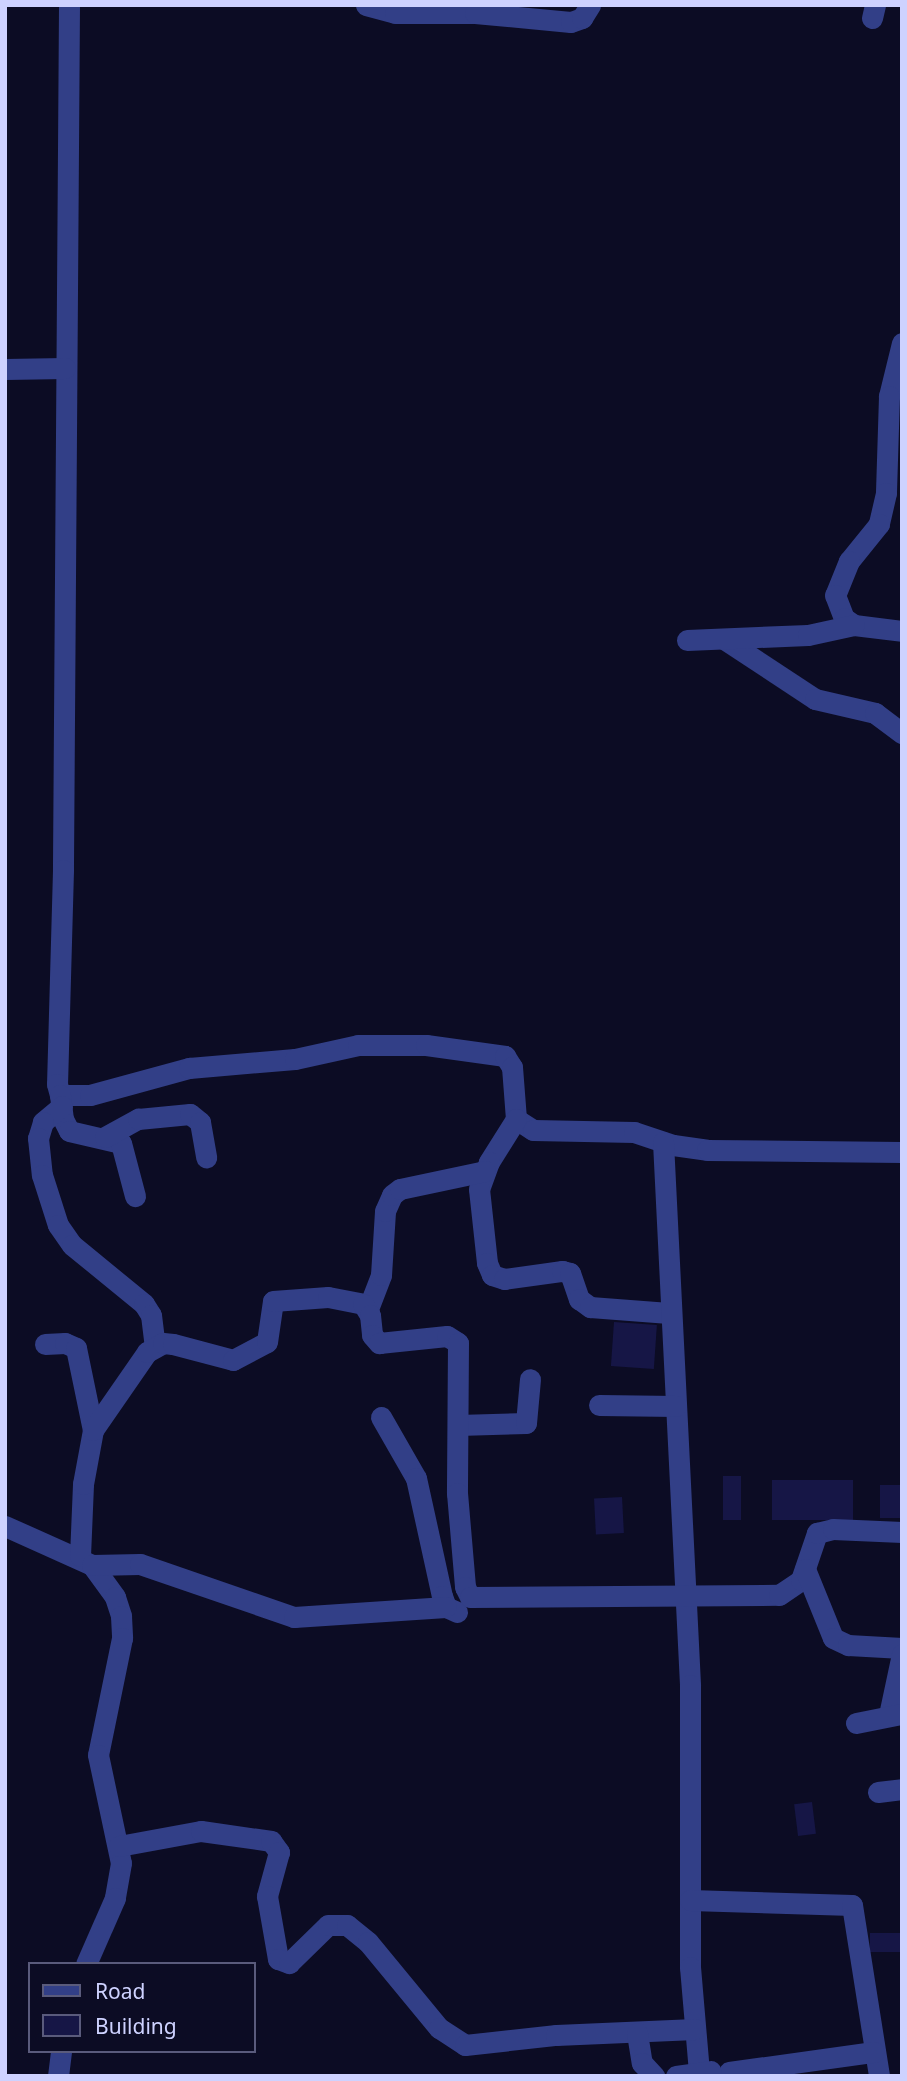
<!DOCTYPE html>
<html>
<head>
<meta charset="utf-8">
<style>
	body { margin:0 }
	#map { position:relative; width:907px; height:2081px; overflow:hidden; background:#0c0c24; font-family:"Noto Sans",sans-serif }
	div>[style] { position:absolute }
	[style*='--x'] { left:calc(var(--x)*1px); top:calc(var(--y)*1px); width:calc(var(--w)*1px); rotate:calc(var(--a)*1deg) }
	.building>* { inset:0; background:#161646; transform-origin:0 0 }
	.minor>* { height:21px; margin:-10.5px; padding:0 10.5px; transform-origin:10.5px; border-radius:10.5px; background:#323f87 }
	span { translate:-50% -50%; white-space:nowrap; text-align:center; line-height:1.15; -webkit-text-stroke:5px #0c0c24; paint-order:stroke }
	.frame { position:absolute; inset:0; border:7px solid #ced2ff; pointer-events:none }
	.legend { position:absolute; left:28px; top:1962px; width:228px; height:91px; box-sizing:border-box; background:#0c0c24; border:2px solid #5a5b7c; margin:0; padding:9px 12px; list-style:none; font-size:21px; color:#ced2ff }
	.legend li { display:flex; align-items:center; gap:14px; height:35px }
	.legend b { width:35px; border:2px solid #5a5b7c }
</style>
</head>
<body>
<div id="map">
	<div class="building">
		<i style="left:614px;top:1322px;width:43px;height:44px;rotate:4deg"></i>
		<i style="left:723px;top:1476px;width:18px;height:44px"></i>
		<i style="left:772px;top:1480px;width:81px;height:40px"></i>
		<i style="left:880px;top:1485px;width:20px;height:33px"></i>
		<i style="left:622px;top:1497px;width:36px;height:28px;rotate:87deg"></i>
		<i style="left:812px;top:1802px;width:32px;height:18px;rotate:83deg"></i>
		<i style="left:902px;top:1933px;width:19px;height:32px;rotate:90deg"></i>
	</div>
	<div class="minor">
		<i style="--x:69;--y:5;--w:865;--a:90.4"></i>
		<i style="--x:63;--y:870;--w:214;--a:91.6"></i>
		<i style="--x:57;--y:1084;--w:11;--a:75"></i>
		<i style="--x:60;--y:1095;--w:30;--a:0"></i>
		<i style="--x:90;--y:1095;--w:103;--a:-15.3"></i>
		<i style="--x:189;--y:1068;--w:106;--a:-4.9"></i>
		<i style="--x:295;--y:1059;--w:65;--a:-12.5"></i>
		<i style="--x:358;--y:1045;--w:68;--a:0"></i>
		<i style="--x:426;--y:1045;--w:80;--a:7.9"></i>
		<i style="--x:505;--y:1056;--w:13;--a:58"></i>
		<i style="--x:512;--y:1067;--w:52;--a:85.6"></i>
		<i style="--x:516;--y:1119;--w:20;--a:33"></i>
		<i style="--x:533;--y:1130;--w:101;--a:1.1"></i>
		<i style="--x:634;--y:1132;--w:41;--a:18.4"></i>
		<i style="--x:673;--y:1145;--w:34;--a:8"></i>
		<i style="--x:707;--y:1150;--w:195;--a:0.6"></i>
		<i style="--x:366;--y:5;--w:30;--a:15"></i>
		<i style="--x:395;--y:13;--w:80;--a:0"></i>
		<i style="--x:475;--y:13;--w:96;--a:5.4"></i>
		<i style="--x:571;--y:22;--w:12;--a:-20"></i>
		<i style="--x:582;--y:18;--w:15;--a:-58"></i>
		<i style="--x:872;--y:18;--w:13;--a:-77"></i>
		<i style="--x:902;--y:343;--w:55;--a:103.8"></i>
		<i style="--x:889;--y:396;--w:97;--a:91.8"></i>
		<i style="--x:886;--y:493;--w:32;--a:103"></i>
		<i style="--x:879;--y:524;--w:48;--a:129"></i>
		<i style="--x:849;--y:561;--w:37;--a:112"></i>
		<i style="--x:835;--y:595;--w:25;--a:69"></i>
		<i style="--x:844;--y:618;--w:12;--a:35"></i>
		<i style="--x:854;--y:625;--w:48;--a:7.1"></i>
		<i style="--x:5;--y:369;--w:60;--a:-1"></i>
		<i style="--x:724;--y:639;--w:109;--a:33.4"></i>
		<i style="--x:815;--y:699;--w:62;--a:13.1"></i>
		<i style="--x:875;--y:713;--w:34;--a:37"></i>
		<i style="--x:687;--y:640;--w:121;--a:-2.4"></i>
		<i style="--x:808;--y:635;--w:47;--a:-12.3"></i>
		<i style="--x:60;--y:1095;--w:24;--a:83"></i>
		<i style="--x:63;--y:1119;--w:13;--a:63"></i>
		<i style="--x:69;--y:1131;--w:53;--a:13"></i>
		<i style="--x:121;--y:1143;--w:55;--a:75.2"></i>
		<i style="--x:62;--y:1106;--w:25;--a:140"></i>
		<i style="--x:43;--y:1122;--w:17;--a:107"></i>
		<i style="--x:38;--y:1138;--w:37;--a:84"></i>
		<i style="--x:42;--y:1175;--w:52;--a:72.3"></i>
		<i style="--x:58;--y:1225;--w:24;--a:55"></i>
		<i style="--x:72;--y:1245;--w:93;--a:39.3"></i>
		<i style="--x:144;--y:1304;--w:13;--a:58"></i>
		<i style="--x:151;--y:1315;--w:31;--a:83"></i>
		<i style="--x:516;--y:1119;--w:51;--a:122.1"></i>
		<i style="--x:489;--y:1162;--w:29;--a:110"></i>
		<i style="--x:479;--y:1189;--w:74;--a:83.8"></i>
		<i style="--x:487;--y:1263;--w:13;--a:67"></i>
		<i style="--x:492;--y:1275;--w:13;--a:18"></i>
		<i style="--x:504;--y:1279;--w:59;--a:-7.9"></i>
		<i style="--x:562;--y:1271;--w:8;--a:14"></i>
		<i style="--x:570;--y:1273;--w:28;--a:71"></i>
		<i style="--x:579;--y:1299;--w:14;--a:36"></i>
		<i style="--x:590;--y:1307;--w:79;--a:4.3"></i>
		<i style="--x:105;--y:1137;--w:38;--a:-29"></i>
		<i style="--x:138;--y:1119;--w:52;--a:-5.5"></i>
		<i style="--x:190;--y:1114;--w:13;--a:39"></i>
		<i style="--x:200;--y:1122;--w:36;--a:80"></i>
		<i style="--x:663;--y:1142;--w:544;--a:87.15"></i>
		<i style="--x:690;--y:1685;--w:282;--a:90"></i>
		<i style="--x:690;--y:1967;--w:106;--a:85.1"></i>
		<i style="--x:368;--y:1309;--w:36;--a:-69"></i>
		<i style="--x:381;--y:1275;--w:64;--a:-86.4"></i>
		<i style="--x:385;--y:1211;--w:17;--a:-66"></i>
		<i style="--x:392;--y:1195;--w:10;--a:-37"></i>
		<i style="--x:400;--y:1189;--w:87;--a:-12"></i>
		<i style="--x:45;--y:1344;--w:20;--a:-3"></i>
		<i style="--x:65;--y:1343;--w:12;--a:24"></i>
		<i style="--x:76;--y:1348;--w:84;--a:78.3"></i>
		<i style="--x:599;--y:1405;--w:77;--a:0.7"></i>
		<i style="--x:381;--y:1417;--w:70;--a:60.2"></i>
		<i style="--x:416;--y:1478;--w:121;--a:77.6"></i>
		<i style="--x:442;--y:1596;--w:12;--a:70"></i>
		<i style="--x:446;--y:1607;--w:12;--a:24"></i>
		<i style="--x:458;--y:1425;--w:68;--a:-1.7"></i>
		<i style="--x:526;--y:1423;--w:44;--a:-84.8"></i>
		<i style="--x:5;--y:1526;--w:95;--a:24.1"></i>
		<i style="--x:92;--y:1565;--w:39;--a:54"></i>
		<i style="--x:115;--y:1597;--w:20;--a:72"></i>
		<i style="--x:121;--y:1616;--w:22;--a:87"></i>
		<i style="--x:122;--y:1638;--w:119;--a:101.6"></i>
		<i style="--x:98;--y:1755;--w:110;--a:78"></i>
		<i style="--x:121;--y:1863;--w:36;--a:100"></i>
		<i style="--x:115;--y:1898;--w:72;--a:113.7"></i>
		<i style="--x:80;--y:1556;--w:72;--a:-87.6"></i>
		<i style="--x:83;--y:1484;--w:55;--a:-79.5"></i>
		<i style="--x:93;--y:1430;--w:95;--a:-55.3"></i>
		<i style="--x:147;--y:1352;--w:18;--a:-29"></i>
		<i style="--x:163;--y:1343;--w:10;--a:6"></i>
		<i style="--x:173;--y:1344;--w:62;--a:14.9"></i>
		<i style="--x:233;--y:1360;--w:38;--a:-28"></i>
		<i style="--x:267;--y:1342;--w:41;--a:-81.7"></i>
		<i style="--x:273;--y:1301;--w:55;--a:-4.2"></i>
		<i style="--x:328;--y:1297;--w:36;--a:11"></i>
		<i style="--x:363;--y:1304;--w:13;--a:58"></i>
		<i style="--x:370;--y:1315;--w:20;--a:84"></i>
		<i style="--x:372;--y:1335;--w:11;--a:49"></i>
		<i style="--x:379;--y:1343;--w:68;--a:-5.9"></i>
		<i style="--x:447;--y:1336;--w:13;--a:32"></i>
		<i style="--x:458;--y:1343;--w:150;--a:90.4"></i>
		<i style="--x:457;--y:1493;--w:94;--a:85.1"></i>
		<i style="--x:465;--y:1587;--w:11;--a:63"></i>
		<i style="--x:470;--y:1597;--w:309;--a:-0.4"></i>
		<i style="--x:779;--y:1595;--w:27;--a:-34"></i>
		<i style="--x:801;--y:1580;--w:50;--a:-71.2"></i>
		<i style="--x:817;--y:1533;--w:16;--a:-14"></i>
		<i style="--x:833;--y:1529;--w:69;--a:2.5"></i>
		<i style="--x:92;--y:1565;--w:48;--a:-1.2"></i>
		<i style="--x:140;--y:1564;--w:163;--a:19"></i>
		<i style="--x:294;--y:1617;--w:152;--a:-3.8"></i>
		<i style="--x:805;--y:1569;--w:74;--a:67.9"></i>
		<i style="--x:833;--y:1638;--w:17;--a:25"></i>
		<i style="--x:848;--y:1645;--w:54;--a:3.2"></i>
		<i style="--x:889;--y:1715;--w:62;--a:-78"></i>
		<i style="--x:856;--y:1723;--w:46;--a:-11.3"></i>
		<i style="--x:878;--y:1792;--w:24;--a:-7"></i>
		<i style="--x:119;--y:1846;--w:83;--a:-10.4"></i>
		<i style="--x:201;--y:1831;--w:71;--a:8.1"></i>
		<i style="--x:271;--y:1841;--w:14;--a:54"></i>
		<i style="--x:279;--y:1852;--w:46;--a:105.3"></i>
		<i style="--x:267;--y:1896;--w:64;--a:80.1"></i>
		<i style="--x:278;--y:1959;--w:12;--a:20"></i>
		<i style="--x:289;--y:1963;--w:54;--a:-44.3"></i>
		<i style="--x:328;--y:1925;--w:19;--a:0"></i>
		<i style="--x:347;--y:1925;--w:27;--a:39"></i>
		<i style="--x:368;--y:1942;--w:112;--a:50.5"></i>
		<i style="--x:439;--y:2028;--w:31;--a:33"></i>
		<i style="--x:465;--y:2045;--w:92;--a:-6.3"></i>
		<i style="--x:556;--y:2035;--w:139;--a:-2.5"></i>
		<i style="--x:690;--y:1900;--w:162;--a:1.8"></i>
		<i style="--x:852;--y:1905;--w:173;--a:81"></i>
		<i style="--x:637;--y:2033;--w:30;--a:81"></i>
		<i style="--x:642;--y:2063;--w:18;--a:47"></i>
		<i style="--x:729;--y:2072;--w:146;--a:-7.9"></i>
		<i style="--x:58;--y:2076;--w:25;--a:-83"></i>
		<i style="--x:676;--y:2076;--w:35;--a:-8"></i>
	</div>
	<div class="frame"></div>
	<ul class="legend">
	<li><b style="height:9px;background:#323f87"></b>Road</li>
	<li><b style="height:19px;background:#161646"></b>Building</li>
	</ul>
</div>
</body>
</html>
